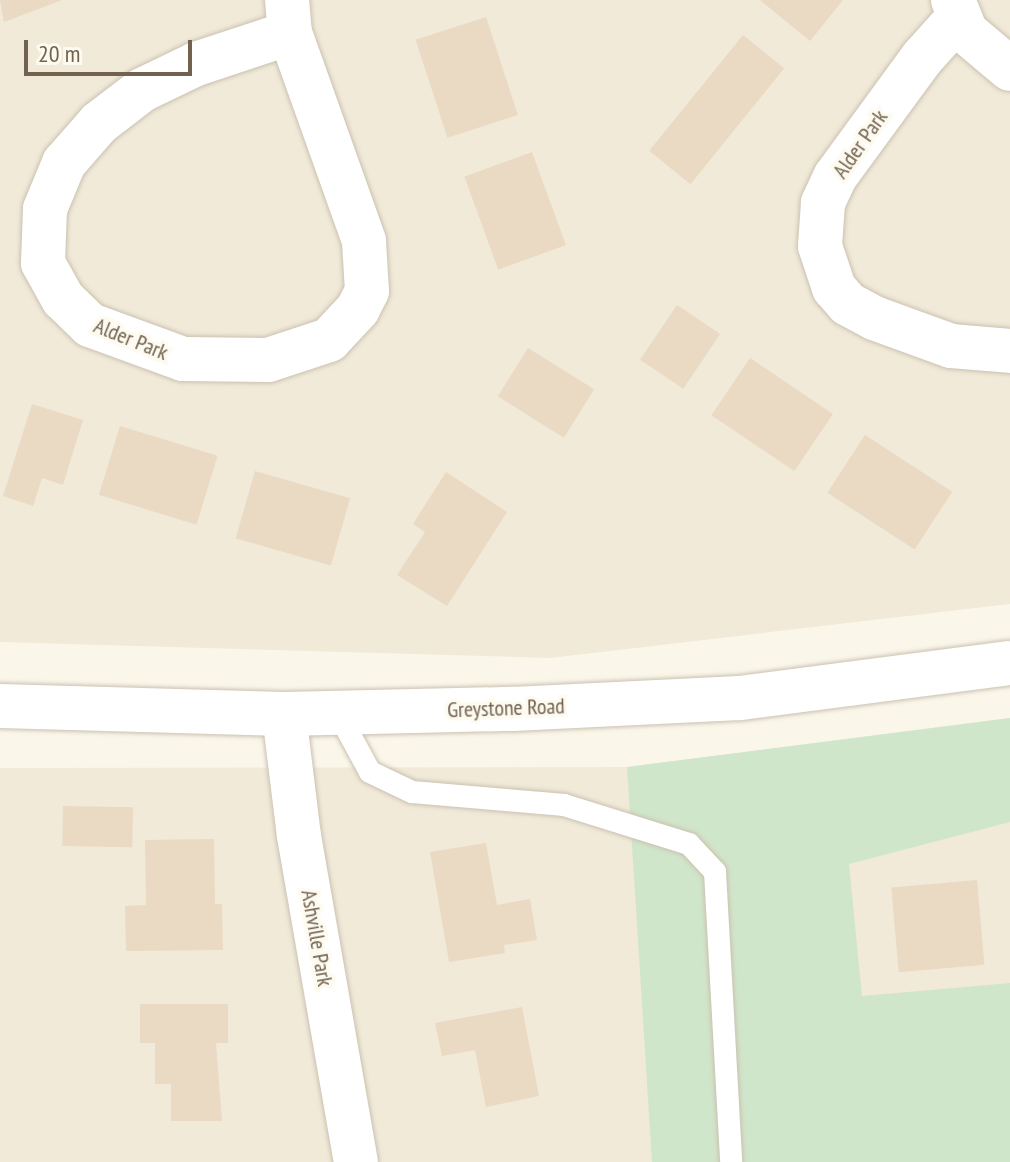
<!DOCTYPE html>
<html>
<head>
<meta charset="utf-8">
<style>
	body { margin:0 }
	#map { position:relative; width:1010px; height:1162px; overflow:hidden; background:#faf7ea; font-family:"PT Sans Narrow",sans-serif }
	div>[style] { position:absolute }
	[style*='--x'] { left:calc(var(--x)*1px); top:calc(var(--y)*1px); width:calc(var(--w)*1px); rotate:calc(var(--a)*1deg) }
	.residential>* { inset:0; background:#f1ead9 }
	.green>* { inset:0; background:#d0e6ca }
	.building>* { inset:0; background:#ead9c3; transform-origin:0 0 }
	.roads { filter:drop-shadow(0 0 2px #cbc1b1) drop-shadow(0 0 2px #cbc1b1) }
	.lane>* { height:22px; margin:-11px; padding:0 11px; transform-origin:11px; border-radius:11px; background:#fff }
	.street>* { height:44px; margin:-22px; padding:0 22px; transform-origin:22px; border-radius:22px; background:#fff }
	.secondary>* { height:44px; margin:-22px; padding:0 22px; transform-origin:22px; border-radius:22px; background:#fff }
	span { translate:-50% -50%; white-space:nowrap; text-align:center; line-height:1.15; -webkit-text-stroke:7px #fdfaf0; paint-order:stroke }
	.street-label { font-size:22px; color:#726250 }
	.scale { position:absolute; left:24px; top:40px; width:168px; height:36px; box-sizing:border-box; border:4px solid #726250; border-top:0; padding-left:10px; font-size:24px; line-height:28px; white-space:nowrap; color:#726250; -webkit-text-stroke:6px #fdfaf0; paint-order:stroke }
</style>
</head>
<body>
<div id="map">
	<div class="residential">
		<i style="clip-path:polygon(0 0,1010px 0,1010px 604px,550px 658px,0 642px)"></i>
		<i style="clip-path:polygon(1010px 718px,1010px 1162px,0 1162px,0 768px,627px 767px)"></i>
	</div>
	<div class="green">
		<i style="clip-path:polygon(1010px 718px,1010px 822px,849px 864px,862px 996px,1010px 983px,1010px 1162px,652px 1162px,627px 767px)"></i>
	</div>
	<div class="building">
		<i style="clip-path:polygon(0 0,62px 0,4px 22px)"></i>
		<i style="clip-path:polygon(760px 0,843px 0,810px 41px)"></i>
		<i style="left:486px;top:17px;width:103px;height:74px;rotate:72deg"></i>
		<i style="left:743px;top:35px;width:53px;height:149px;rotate:39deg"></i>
		<i style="left:532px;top:152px;width:99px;height:72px;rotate:70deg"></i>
		<i style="left:677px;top:305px;width:52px;height:66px;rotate:34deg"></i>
		<i style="left:528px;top:348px;width:78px;height:57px;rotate:32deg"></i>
		<i style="left:750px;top:358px;width:100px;height:69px;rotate:34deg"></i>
		<i style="clip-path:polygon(32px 404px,83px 420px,63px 485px,42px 478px,33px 506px,3px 496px)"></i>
		<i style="left:120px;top:426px;width:102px;height:72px;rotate:17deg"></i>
		<i style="left:865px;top:435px;width:104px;height:69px;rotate:33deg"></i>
		<i style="left:255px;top:471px;width:99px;height:70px;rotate:16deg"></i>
		<i style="clip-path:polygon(446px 472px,507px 512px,447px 606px,397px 575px,425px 532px,413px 524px)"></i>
		<i style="left:63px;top:806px;width:70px;height:40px;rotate:1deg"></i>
		<i style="clip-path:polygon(214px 839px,215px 904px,222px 904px,223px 950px,126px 951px,125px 906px,146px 905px,145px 840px)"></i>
		<i style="clip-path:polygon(486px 843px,497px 905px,530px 899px,537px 940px,504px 945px,505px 953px,449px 962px,430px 852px)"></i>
		<i style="left:977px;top:880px;width:85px;height:86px;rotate:85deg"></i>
		<i style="clip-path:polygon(140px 1004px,228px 1004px,228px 1043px,216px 1043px,222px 1121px,171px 1121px,171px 1084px,155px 1084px,155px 1043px,140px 1043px)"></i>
		<i style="clip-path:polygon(522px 1007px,539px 1096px,486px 1107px,475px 1050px,442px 1056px,435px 1023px)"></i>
	</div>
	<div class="roads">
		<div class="lane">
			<i style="--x:338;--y:713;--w:67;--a:61.5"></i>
			<i style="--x:370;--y:772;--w:47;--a:25.5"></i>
			<i style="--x:412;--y:792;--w:153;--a:4.9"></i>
			<i style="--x:564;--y:805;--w:131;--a:17.3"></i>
			<i style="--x:689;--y:844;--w:38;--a:47"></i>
			<i style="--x:715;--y:872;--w:290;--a:86.8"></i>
		</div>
		<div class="street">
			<i style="--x:287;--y:0;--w:33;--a:85"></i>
			<i style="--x:290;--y:33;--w:221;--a:70.4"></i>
			<i style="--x:364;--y:241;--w:50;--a:86.6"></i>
			<i style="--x:367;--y:291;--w:20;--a:117"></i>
			<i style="--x:358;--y:309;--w:42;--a:133.1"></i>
			<i style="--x:329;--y:340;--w:64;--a:161.8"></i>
			<i style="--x:268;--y:360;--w:85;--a:-179.3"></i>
			<i style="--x:183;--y:359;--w:99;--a:-159.9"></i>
			<i style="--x:90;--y:325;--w:37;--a:-136"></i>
			<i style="--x:63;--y:299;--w:41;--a:-119.1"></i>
			<i style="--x:43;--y:263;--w:54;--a:-87.9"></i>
			<i style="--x:45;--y:209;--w:50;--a:-67.6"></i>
			<i style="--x:64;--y:163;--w:53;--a:-48.8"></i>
			<i style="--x:99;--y:123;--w:54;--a:-37.5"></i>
			<i style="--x:142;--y:90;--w:60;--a:-25.7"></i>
			<i style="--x:196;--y:64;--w:99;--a:-18.3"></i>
			<i style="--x:953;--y:0;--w:35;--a:68"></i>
			<i style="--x:966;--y:32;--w:57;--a:40.1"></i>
			<i style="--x:957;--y:19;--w:52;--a:131.9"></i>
			<i style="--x:922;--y:58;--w:147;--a:126.2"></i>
			<i style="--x:835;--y:177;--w:29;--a:115"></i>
			<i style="--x:823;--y:203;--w:43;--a:94"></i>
			<i style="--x:820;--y:246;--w:44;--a:71.6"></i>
			<i style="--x:834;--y:288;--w:21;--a:49"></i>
			<i style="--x:848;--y:304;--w:30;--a:28"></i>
			<i style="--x:874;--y:318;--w:82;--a:20"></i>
			<i style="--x:951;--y:346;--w:59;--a:4.8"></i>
			<i style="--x:284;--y:714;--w:123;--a:83"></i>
			<i style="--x:299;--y:836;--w:331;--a:80.1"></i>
		</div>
		<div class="secondary">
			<i style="--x:0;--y:706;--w:284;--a:1.6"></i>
			<i style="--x:284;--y:714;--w:229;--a:-1.3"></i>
			<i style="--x:513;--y:709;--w:227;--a:-2.8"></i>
			<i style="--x:740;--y:698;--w:272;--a:-7.4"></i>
		</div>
	</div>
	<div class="street-label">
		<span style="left:860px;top:144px;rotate:-55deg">Alder Park</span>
		<span style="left:131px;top:339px;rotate:22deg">Alder Park</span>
		<span style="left:506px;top:708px;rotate:-2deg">Greystone Road</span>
		<span style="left:317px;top:938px;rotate:80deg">Ashville Park</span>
	</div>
	<div class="scale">20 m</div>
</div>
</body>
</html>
